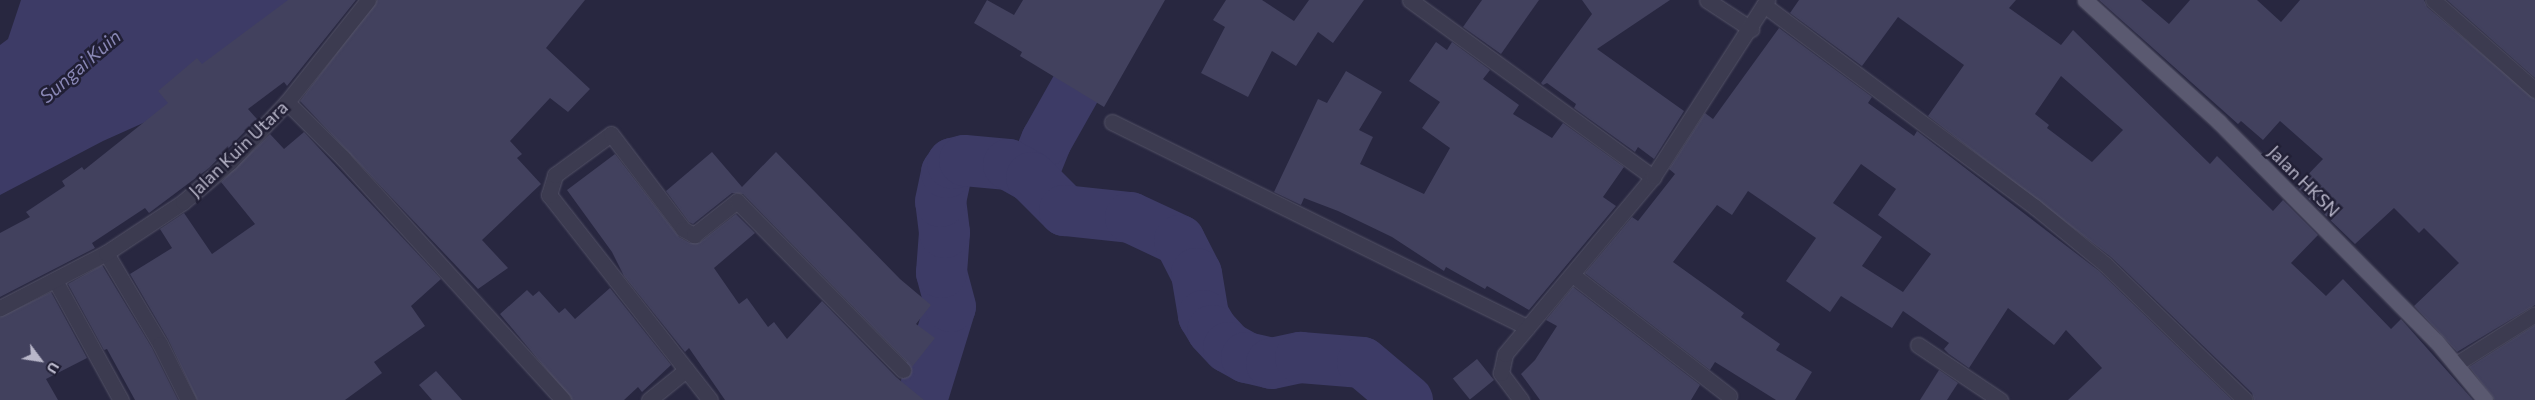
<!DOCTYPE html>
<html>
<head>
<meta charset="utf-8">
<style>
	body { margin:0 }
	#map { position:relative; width:2535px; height:400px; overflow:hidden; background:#282740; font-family:Commissioner,sans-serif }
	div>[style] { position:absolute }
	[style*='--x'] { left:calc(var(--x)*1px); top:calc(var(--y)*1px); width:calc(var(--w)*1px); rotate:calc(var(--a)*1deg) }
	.water>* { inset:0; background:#3d3b66 }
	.river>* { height:51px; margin:-25.5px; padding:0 25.5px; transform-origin:25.5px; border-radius:25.5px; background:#3d3b66 }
	.building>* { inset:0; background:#42415e; transform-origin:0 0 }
	.roads { filter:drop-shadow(0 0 1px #545367) drop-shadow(0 0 1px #545367) }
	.minor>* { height:15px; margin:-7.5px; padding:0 7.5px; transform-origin:7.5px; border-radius:7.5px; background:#3c3b50 }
	.major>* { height:15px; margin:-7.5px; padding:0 7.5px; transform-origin:7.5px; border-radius:7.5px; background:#5a5970 }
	span { translate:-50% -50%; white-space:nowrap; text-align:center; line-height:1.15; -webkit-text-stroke:5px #211f35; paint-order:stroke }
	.street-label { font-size:18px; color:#b9b7ca }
	.water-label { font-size:19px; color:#8987b5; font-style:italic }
	.north { position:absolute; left:15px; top:335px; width:50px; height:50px; -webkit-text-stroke:4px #211f35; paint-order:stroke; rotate:121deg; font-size:14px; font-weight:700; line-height:20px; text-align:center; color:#b9b7ca }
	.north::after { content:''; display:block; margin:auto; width:18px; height:22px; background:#b9b7ca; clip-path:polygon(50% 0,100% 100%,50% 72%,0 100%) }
</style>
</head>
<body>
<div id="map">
	<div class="water">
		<i style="clip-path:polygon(21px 0,334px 0,295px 55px,103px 141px,0 195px,0 45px,8px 39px)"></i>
	</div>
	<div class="river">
		<i style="--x:1031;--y:177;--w:40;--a:-68"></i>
		<i style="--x:1046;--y:140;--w:161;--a:-60.6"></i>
		<i style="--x:921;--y:400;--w:98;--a:-72.9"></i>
		<i style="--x:950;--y:306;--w:35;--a:-105"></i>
		<i style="--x:941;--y:272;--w:40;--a:-85.7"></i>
		<i style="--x:944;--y:232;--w:31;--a:-97"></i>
		<i style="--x:940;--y:201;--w:30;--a:-78"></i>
		<i style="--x:946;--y:172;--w:11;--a:-56"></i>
		<i style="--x:952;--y:163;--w:12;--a:-14"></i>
		<i style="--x:964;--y:160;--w:44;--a:5.2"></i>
		<i style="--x:1008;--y:164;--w:26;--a:29"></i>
		<i style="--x:1031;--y:177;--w:47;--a:45"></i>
		<i style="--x:1064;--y:210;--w:66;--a:6.1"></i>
		<i style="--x:1130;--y:217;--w:54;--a:25.1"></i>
		<i style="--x:1179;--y:240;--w:37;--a:63"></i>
		<i style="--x:1196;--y:273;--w:43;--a:80.5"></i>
		<i style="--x:1203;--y:315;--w:17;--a:59"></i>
		<i style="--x:1212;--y:330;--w:23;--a:47"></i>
		<i style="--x:1228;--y:347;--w:21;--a:29"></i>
		<i style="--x:1246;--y:357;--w:26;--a:13"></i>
		<i style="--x:1271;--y:363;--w:30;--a:-12"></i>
		<i style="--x:1300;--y:357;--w:62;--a:4.6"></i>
		<i style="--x:1362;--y:362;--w:59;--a:40.2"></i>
	</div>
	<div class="building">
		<i style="clip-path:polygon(288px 0,356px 0,287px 86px,284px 82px,248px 109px,257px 119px,209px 168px,149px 213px,145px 208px,92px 243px,95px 248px,0 297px,0 233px,30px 217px,26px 212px,65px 186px,62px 181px,82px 167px,84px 170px,168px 103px,158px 91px,197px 58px,202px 64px)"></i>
		<i style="clip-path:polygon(377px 0,585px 0,546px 48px,590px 89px,568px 112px,550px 98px,510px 141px,522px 154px,517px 158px,541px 184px,482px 240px,508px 268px,478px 289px,300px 101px)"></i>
		<i style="clip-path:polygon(987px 0,1014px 15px,1023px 0,1165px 0,1104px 107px,1020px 56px,1022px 52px,974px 23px)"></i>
		<i style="clip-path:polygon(1226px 0,1262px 0,1294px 21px,1309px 0,1364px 0,1333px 43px,1318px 32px,1296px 66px,1272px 51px,1248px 97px,1201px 73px,1225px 27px,1213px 20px)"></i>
		<i style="clip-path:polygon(1482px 0,1539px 0,1501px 54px,1463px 27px)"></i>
		<i style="clip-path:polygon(1582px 0,1670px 0,1597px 49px,1684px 111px,1654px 159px,1638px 147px,1635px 152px,1574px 108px,1576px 104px,1547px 83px,1543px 85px,1541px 83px,1592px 14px)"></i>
		<i style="clip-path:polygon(evenodd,1799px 0,2016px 0,2009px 8px,2061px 45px,2073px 30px,2210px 164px,2217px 156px,2273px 211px,2283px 200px,2318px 235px,2291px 263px,2326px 296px,2343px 279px,2391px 329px,2401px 319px,2473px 400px,2254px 400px,2252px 393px,2111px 257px,1928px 116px,1964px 65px,1898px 17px,1862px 66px,1790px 13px,1799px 0,2061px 76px,2123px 130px,2092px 162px,2047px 128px,2049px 125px,2035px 114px,2061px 76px)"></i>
		<i style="clip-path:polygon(2099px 0,2141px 0,2169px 24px,2190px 0,2257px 0,2281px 22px,2300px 0,2424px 0,2427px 7px,2535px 99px,2535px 305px,2457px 352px,2414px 306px,2459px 263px,2424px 228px,2419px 233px,2394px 208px,2355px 244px,2296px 187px,2323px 159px,2280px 121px,2263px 140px,2241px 121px,2238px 124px)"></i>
		<i style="clip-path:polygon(2447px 0,2535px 0,2535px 78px)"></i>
		<i style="clip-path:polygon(evenodd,1779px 28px,1872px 97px,1868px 103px,1914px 136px,1917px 131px,2099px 271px,2232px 400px,2068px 400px,2102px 368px,2066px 330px,2054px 345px,2008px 308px,1969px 368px,1949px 354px,1944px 349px,1949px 343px,1903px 311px,1892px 328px,1841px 296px,1830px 312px,1786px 281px,1816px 238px,1748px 191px,1732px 215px,1717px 205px,1673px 262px,1744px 313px,1741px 317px,1780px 344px,1776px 350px,1812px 372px,1795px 400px,1776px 400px,1715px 362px,1710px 370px,1585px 273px,1632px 217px,1638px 221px,1675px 174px,1669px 169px,1705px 113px,1713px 119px,1779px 28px,1861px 164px,1896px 189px,1878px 215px,1931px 254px,1903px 292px,1862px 266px,1882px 237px,1833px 203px,1861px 164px)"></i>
		<i style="clip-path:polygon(1436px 42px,1447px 50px,1452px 42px,1490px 70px,1483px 79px,1519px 105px,1513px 114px,1552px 138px,1563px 123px,1624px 167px,1603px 197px,1616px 206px,1529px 310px,1487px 286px,1485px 289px,1446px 267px,1444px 271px,1392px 237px,1338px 211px,1304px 198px,1301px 205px,1274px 192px,1318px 99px,1327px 103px,1346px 71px,1382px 92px,1359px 130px,1373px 137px,1360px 164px,1424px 194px,1450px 148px,1422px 128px,1440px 102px,1409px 81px)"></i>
		<i style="clip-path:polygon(304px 132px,441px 279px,411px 306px,425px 326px,374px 362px,382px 373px,345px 400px,197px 400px,168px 339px,130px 274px,172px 248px,160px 229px,184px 213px,212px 254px,255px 224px,221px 182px,270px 134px,284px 149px)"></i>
		<i style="clip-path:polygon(712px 152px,742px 187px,776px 152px,900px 279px,931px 305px,916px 324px,935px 338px,912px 367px,743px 194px,732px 193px,693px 224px,689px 222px,666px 191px)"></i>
		<i style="clip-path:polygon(615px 154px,679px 237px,690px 243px,699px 243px,736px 214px,755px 233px,714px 268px,739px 304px,747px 298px,768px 327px,774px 322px,787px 339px,822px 301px,896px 377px,924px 400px,725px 400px,689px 348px,685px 352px,624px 276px,612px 252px,567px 190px)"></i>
		<i style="clip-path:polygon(102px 265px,152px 348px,178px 400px,135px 400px,107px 349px,104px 350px,68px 284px)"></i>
		<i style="clip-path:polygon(1573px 287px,1700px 385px,1691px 400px,1540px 400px,1521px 374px,1535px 360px,1557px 326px,1546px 320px)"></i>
		<i style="clip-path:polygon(610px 288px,671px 365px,642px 392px,638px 387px,624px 400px,572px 400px,500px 314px,527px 290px,533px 296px,539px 291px,559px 313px,565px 308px,575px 319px)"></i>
		<i style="clip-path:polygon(51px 292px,87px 358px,46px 379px,58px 400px,0 400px,0 317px)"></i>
		<i style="clip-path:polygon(2535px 325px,2535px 400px,2494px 400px,2469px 367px)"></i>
		<i style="left:1477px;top:359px;width:27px;height:31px;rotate:51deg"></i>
		<i style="clip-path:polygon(1939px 370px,1958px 383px,1947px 400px,1920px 400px)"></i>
		<i style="clip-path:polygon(436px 371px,462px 400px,432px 400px,419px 385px)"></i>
	</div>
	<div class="roads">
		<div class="minor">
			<i style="--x:1410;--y:0;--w:301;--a:36.1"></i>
			<i style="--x:1707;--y:0;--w:53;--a:33.4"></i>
			<i style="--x:2433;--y:0;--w:136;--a:41.4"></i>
			<i style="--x:1764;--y:5;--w:338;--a:36.7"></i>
			<i style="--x:2035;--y:207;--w:90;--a:39.2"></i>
			<i style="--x:2105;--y:264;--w:195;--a:44.2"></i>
			<i style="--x:287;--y:102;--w:79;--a:45"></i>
			<i style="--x:343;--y:158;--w:327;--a:47.7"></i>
			<i style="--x:1112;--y:122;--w:463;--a:26.3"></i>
			<i style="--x:106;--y:253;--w:106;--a:59.3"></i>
			<i style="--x:160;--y:344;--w:63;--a:63.4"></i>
			<i style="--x:1574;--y:276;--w:196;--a:37.7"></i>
			<i style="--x:56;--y:282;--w:135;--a:61.2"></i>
			<i style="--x:0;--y:308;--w:119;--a:-27.4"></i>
			<i style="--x:106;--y:253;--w:92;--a:-33.5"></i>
			<i style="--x:183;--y:202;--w:62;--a:-40.4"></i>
			<i style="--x:230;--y:162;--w:83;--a:-46.5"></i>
			<i style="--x:287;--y:102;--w:130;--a:-51.5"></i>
			<i style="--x:1918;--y:345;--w:99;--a:33.9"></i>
			<i style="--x:2456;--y:364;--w:93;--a:-32.3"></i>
			<i style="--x:649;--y:400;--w:48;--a:-39"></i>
			<i style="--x:710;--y:400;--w:261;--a:-128.1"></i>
			<i style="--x:549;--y:195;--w:21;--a:-73"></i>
			<i style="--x:555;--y:175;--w:69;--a:-36.2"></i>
			<i style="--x:611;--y:134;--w:119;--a:52.8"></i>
			<i style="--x:683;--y:229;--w:13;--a:29"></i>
			<i style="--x:694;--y:235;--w:55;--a:-38.3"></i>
			<i style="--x:737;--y:201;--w:237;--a:45.5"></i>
			<i style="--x:1521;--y:400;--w:34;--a:-127"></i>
			<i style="--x:1501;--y:373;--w:19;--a:-78"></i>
			<i style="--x:1505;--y:354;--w:231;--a:-50.1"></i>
			<i style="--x:1653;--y:177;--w:211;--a:-57.2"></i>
		</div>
		<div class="major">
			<i style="--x:2085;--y:0;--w:181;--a:42.3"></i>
			<i style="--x:2219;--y:122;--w:308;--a:45.3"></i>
			<i style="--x:2436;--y:341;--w:77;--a:50.3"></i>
		</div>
	</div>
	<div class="street-label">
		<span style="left:238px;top:149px;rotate:-44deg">Jalan Kuin Utara</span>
		<span style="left:2304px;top:181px;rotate:45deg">Jalan HKSN</span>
	</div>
	<div class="water-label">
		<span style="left:80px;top:66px;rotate:-41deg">Sungai Kuin</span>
	</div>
	<div class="north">U</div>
</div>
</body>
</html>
